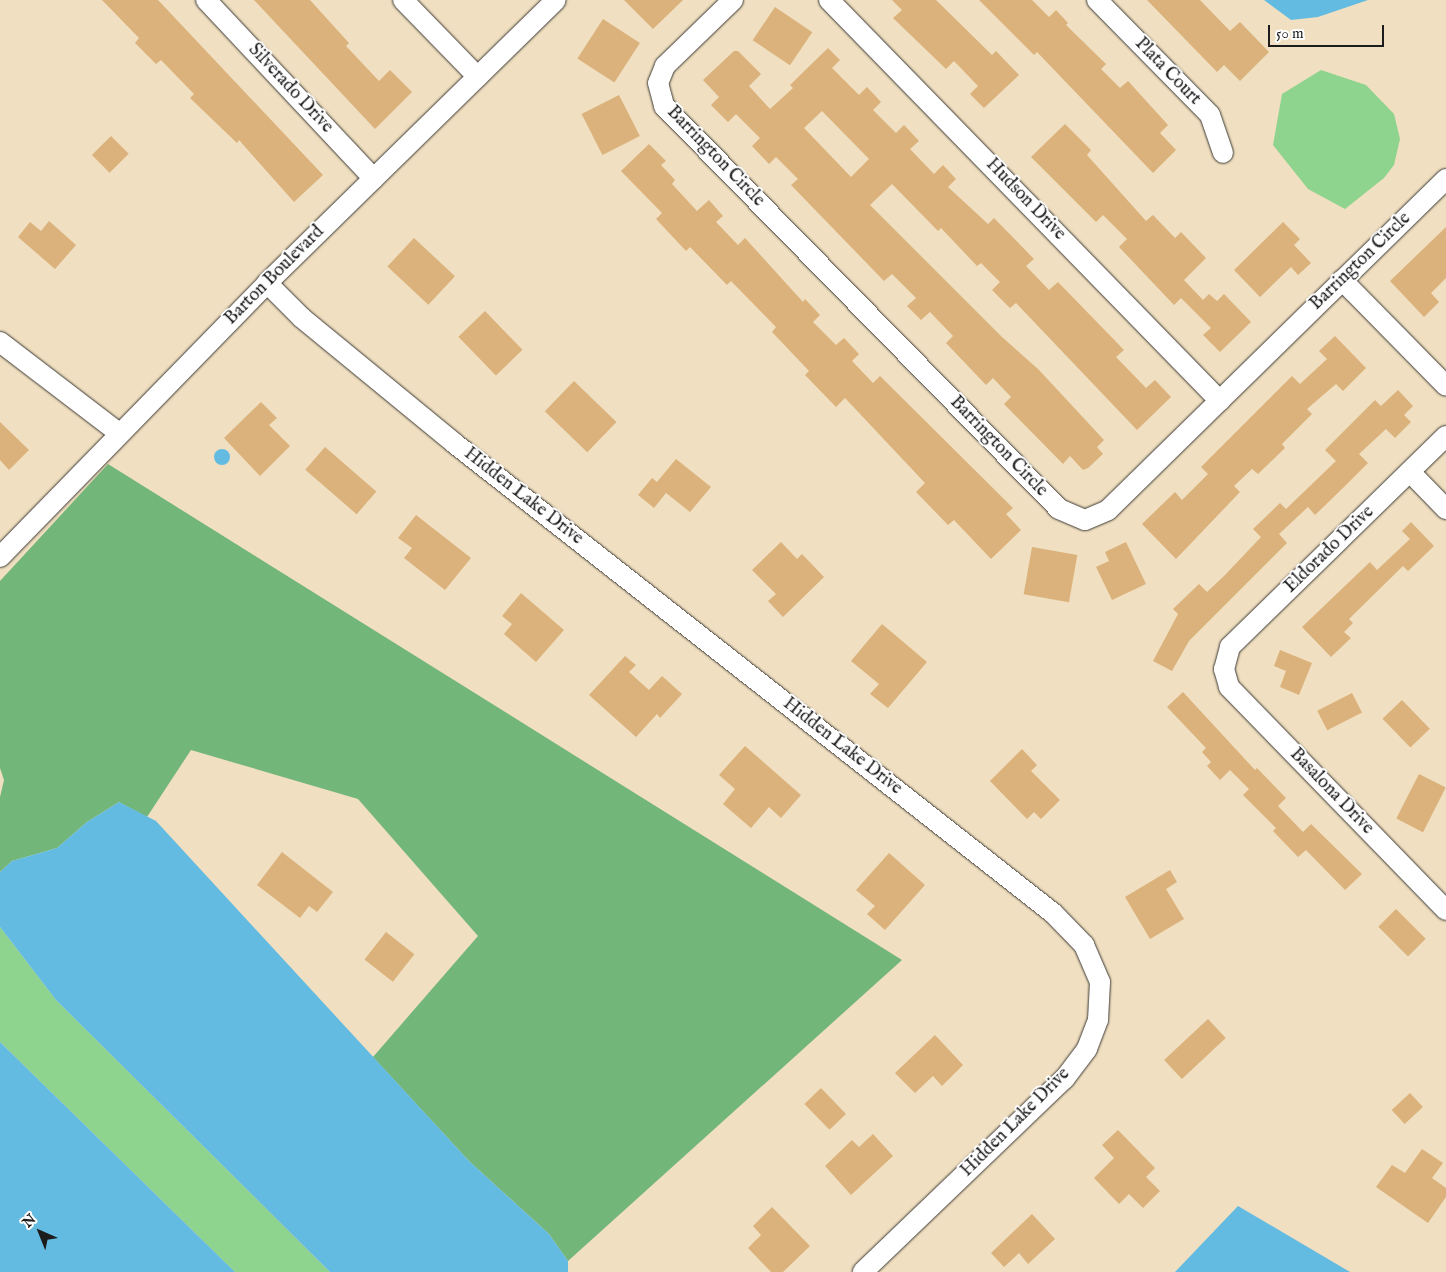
<!DOCTYPE html>
<html>
<head>
<meta charset="utf-8">
<style>
	body { margin:0 }
	#map { position:relative; width:1446px; height:1272px; overflow:hidden; background:#f0dfc0; font-family:"IM FELL English",serif }
	div>[style] { position:absolute }
	[style*='--x'] { left:calc(var(--x)*1px); top:calc(var(--y)*1px); width:calc(var(--w)*1px); rotate:calc(var(--a)*1deg) }
	.green>* { inset:0; background:#8fd48e }
	.forest>* { inset:0; background:#73b679 }
	.water>* { inset:0; background:#64bbe1 }
	.round { border-radius:50% }
	.building>* { inset:0; background:#dbb27b; transform-origin:0 0 }
	.roads { filter:drop-shadow(0 0 1px #3c3935) drop-shadow(0 0 1px #3c3935) }
	.minor>* { height:20px; margin:-10px; padding:0 10px; transform-origin:10px; border-radius:10px; background:#fff }
	span { translate:-50% -50%; white-space:nowrap; text-align:center; line-height:1.15; -webkit-text-stroke:4px #fff; paint-order:stroke }
	.street-label { font-size:18px; color:#1c1c1c }
	.north { position:absolute; left:15px; top:1207px; width:50px; height:50px; -webkit-text-stroke:4px #fff; paint-order:stroke; rotate:316deg; font-size:14px; font-weight:700; line-height:20px; text-align:center; color:#1c1c1c }
	.north::after { content:''; display:block; margin:auto; width:18px; height:22px; background:#1c1c1c; clip-path:polygon(50% 0,100% 100%,50% 72%,0 100%) }
	.scale { position:absolute; left:1268px; top:25px; width:116px; height:22px; box-sizing:border-box; border:2px solid #1c1c1c; border-top:0; padding-left:6px; font-size:15px; line-height:18px; white-space:nowrap; color:#1c1c1c; -webkit-text-stroke:4px #fff; paint-order:stroke }
</style>
</head>
<body>
<div id="map">
	<div class="green">
		<i style="clip-path:polygon(1321px 70px,1366px 85px,1394px 114px,1400px 139px,1394px 165px,1384px 178px,1345px 209px,1308px 189px,1273px 145px,1282px 94px)"></i>
		<i style="clip-path:polygon(0 927px,56px 1000px,330px 1272px,235px 1272px,0 1042px)"></i>
	</div>
	<div class="forest">
		<i style="clip-path:polygon(108px 464px,902px 960px,568px 1261px,549px 1234px,469px 1161px,373px 1057px,478px 936px,358px 799px,191px 750px,147px 817px,119px 802px,87px 822px,57px 848px,12px 861px,0 872px,0 797px,4px 780px,0 768px,0 581px)"></i>
	</div>
	<div class="water">
		<i style="clip-path:polygon(1264px 0,1368px 0,1318px 17px,1291px 20px)"></i>
		<i class="round" style="left:214px;top:449px;width:16px;height:16px"></i>
		<i style="clip-path:polygon(119px 802px,156px 821px,469px 1161px,549px 1234px,568px 1261px,568px 1272px,330px 1272px,56px 1000px,0 927px,0 872px,12px 861px,57px 848px,87px 822px)"></i>
		<i style="clip-path:polygon(0 1042px,235px 1272px,0 1272px)"></i>
		<i style="clip-path:polygon(1238px 1206px,1350px 1272px,1175px 1272px)"></i>
	</div>
	<div class="building">
		<i style="clip-path:polygon(102px 0,158px 0,323px 175px,294px 202px,239px 140px,237px 143px,190px 98px,194px 94px,161px 60px,156px 64px,135px 43px,139px 38px)"></i>
		<i style="clip-path:polygon(254px 0,310px 0,349px 43px,346px 46px,379px 81px,390px 70px,412px 92px,375px 129px)"></i>
		<i style="clip-path:polygon(624px 0,683px 0,653px 29px)"></i>
		<i style="clip-path:polygon(892px 0,936px 0,992px 55px,996px 51px,1019px 75px,984px 108px,970px 94px,978px 86px,954px 61px,946px 69px,893px 18px,902px 10px)"></i>
		<i style="clip-path:polygon(979px 0,1032px 0,1049px 17px,1056px 10px,1068px 23px,1066px 25px,1106px 64px,1101px 69px,1120px 88px,1128px 81px,1168px 125px,1160px 133px,1176px 150px,1153px 173px,1037px 52px,1034px 55px)"></i>
		<i style="clip-path:polygon(1147px 0,1200px 0,1230px 31px,1240px 22px,1269px 52px,1240px 81px,1224px 65px,1217px 72px)"></i>
		<i style="left:775px;top:7px;width:45px;height:40px;rotate:34deg"></i>
		<i style="left:603px;top:19px;width:44px;height:47px;rotate:33deg"></i>
		<i style="clip-path:polygon(evenodd,828px 48px,840px 60px,832px 68px,859px 95px,867px 87px,881px 102px,873px 110px,896px 133px,904px 125px,919px 141px,910px 149px,934px 174px,943px 165px,956px 179px,948px 187px,988px 224px,994px 218px,1034px 259px,1026px 266px,1049px 290px,1058px 282px,1124px 350px,1116px 357px,1146px 388px,1155px 380px,1171px 397px,1137px 430px,1016px 303px,1010px 308px,992px 290px,1000px 282px,981px 263px,977px 266px,941px 228px,938px 231px,892px 184px,870px 205px,1002px 337px,1039px 370px,1104px 440px,1097px 447px,1103px 454px,1088px 468px,1083px 470px,1070px 456px,1063px 464px,1004px 404px,1011px 397px,993px 378px,986px 385px,946px 343px,953px 336px,930px 312px,921px 320px,907px 306px,916px 298px,892px 274px,884px 281px,791px 185px,798px 179px,776px 157px,769px 164px,752px 146px,760px 138px,736px 114px,728px 122px,711px 105px,719px 97px,703px 80px,734px 51px,738px 51px,761px 74px,749px 86px,770px 109px,793px 88px,790px 85px,828px 48px,822px 111px,869px 159px,851px 177px,804px 128px,822px 111px)"></i>
		<i style="left:619px;top:95px;width:46px;height:42px;rotate:63deg"></i>
		<i style="clip-path:polygon(1065px 124px,1091px 150px,1087px 155px,1146px 221px,1153px 215px,1175px 238px,1181px 232px,1206px 258px,1184px 280px,1203px 300px,1209px 294px,1217px 301px,1224px 294px,1251px 322px,1220px 352px,1203px 335px,1211px 328px,1181px 298px,1174px 305px,1119px 247px,1127px 239px,1103px 215px,1096px 222px,1031px 157px)"></i>
		<i style="left:111px;top:136px;width:25px;height:27px;rotate:45deg"></i>
		<i style="clip-path:polygon(649px 144px,666px 161px,661px 165px,675px 180px,672px 184px,697px 211px,709px 200px,723px 216px,716px 222px,738px 245px,745px 238px,803px 302px,805px 299px,820px 315px,813px 322px,836px 345px,844px 338px,859px 354px,852px 361px,873px 383px,880px 376px,1013px 508px,1006px 514px,1021px 530px,991px 559px,954px 520px,948px 525px,916px 492px,925px 483px,845px 398px,836px 407px,805px 375px,809px 371px,772px 332px,776px 327px,731px 281px,727px 285px,690px 247px,686px 251px,656px 219px,662px 213px,621px 171px)"></i>
		<i style="clip-path:polygon(49px 221px,76px 245px,55px 269px,18px 237px,30px 222px,41px 231px)"></i>
		<i style="clip-path:polygon(1283px 222px,1300px 239px,1294px 245px,1311px 263px,1298px 275px,1291px 267px,1260px 297px,1234px 270px)"></i>
		<i style="clip-path:polygon(1446px 227px,1446px 278px,1431px 293px,1439px 302px,1424px 317px,1390px 281px)"></i>
		<i style="left:414px;top:238px;width:56px;height:39px;rotate:43deg"></i>
		<i style="left:485px;top:311px;width:54px;height:37px;rotate:46deg"></i>
		<i style="clip-path:polygon(1335px 336px,1366px 368px,1343px 391px,1336px 384px,1307px 409px,1312px 414px,1282px 444px,1285px 448px,1258px 474px,1252px 469px,1234px 486px,1240px 492px,1176px 559px,1142px 524px,1175px 492px,1182px 500px,1208px 474px,1201px 467px,1292px 376px,1300px 384px,1327px 359px,1319px 351px)"></i>
		<i style="left:574px;top:381px;width:59px;height:42px;rotate:44deg"></i>
		<i style="clip-path:polygon(1398px 390px,1413px 406px,1404px 415px,1411px 422px,1395px 438px,1386px 429px,1359px 454px,1368px 463px,1344px 487px,1315px 515px,1308px 507px,1279px 534px,1287px 543px,1189px 641px,1172px 671px,1153px 661px,1178px 614px,1173px 609px,1199px 584px,1207px 592px,1225px 575px,1261px 537px,1253px 529px,1280px 503px,1286px 509px,1336px 461px,1325px 450px,1375px 400px,1381px 406px)"></i>
		<i style="clip-path:polygon(261px 402px,277px 418px,269px 425px,290px 446px,260px 476px,224px 438px)"></i>
		<i style="clip-path:polygon(0 422px,29px 450px,9px 470px,0 460px)"></i>
		<i style="left:325px;top:447px;width:68px;height:30px;rotate:41deg"></i>
		<i style="clip-path:polygon(676px 459px,711px 487px,690px 512px,666px 493px,654px 508px,638px 495px,652px 478px,657px 482px)"></i>
		<i style="clip-path:polygon(416px 515px,471px 558px,445px 590px,404px 558px,412px 548px,398px 538px)"></i>
		<i style="clip-path:polygon(1411px 522px,1434px 546px,1408px 571px,1403px 566px,1349px 619px,1353px 623px,1344px 632px,1351px 638px,1331px 657px,1302px 627px,1370px 562px,1377px 570px,1410px 539px,1402px 531px)"></i>
		<i style="clip-path:polygon(781px 542px,797px 559px,802px 554px,824px 577px,783px 617px,768px 601px,776px 594px,752px 570px)"></i>
		<i style="clip-path:polygon(1126px 542px,1146px 584px,1112px 600px,1096px 567px,1109px 561px,1105px 552px)"></i>
		<i style="left:1032px;top:547px;width:46px;height:48px;rotate:10deg"></i>
		<i style="clip-path:polygon(521px 593px,564px 630px,536px 662px,504px 634px,512px 624px,502px 616px)"></i>
		<i style="clip-path:polygon(882px 624px,927px 662px,888px 708px,870px 694px,879px 684px,851px 661px)"></i>
		<i style="clip-path:polygon(1280px 650px,1312px 663px,1299px 695px,1280px 687px,1286px 671px,1274px 666px)"></i>
		<i style="clip-path:polygon(625px 656px,636px 665px,629px 672px,649px 690px,662px 676px,682px 694px,660px 718px,657px 714px,636px 737px,589px 695px)"></i>
		<i style="clip-path:polygon(1183px 692px,1255px 770px,1257px 768px,1286px 798px,1278px 806px,1303px 832px,1311px 824px,1362px 874px,1345px 890px,1306px 850px,1298px 857px,1273px 831px,1276px 828px,1243px 795px,1249px 789px,1230px 770px,1220px 780px,1207px 766px,1211px 762px,1202px 752px,1206px 748px,1167px 707px)"></i>
		<i style="left:1352px;top:693px;width:22px;height:39px;rotate:63deg"></i>
		<i style="left:1402px;top:700px;width:40px;height:27px;rotate:46deg"></i>
		<i style="clip-path:polygon(745px 746px,801px 795px,781px 818px,769px 807px,751px 828px,723px 804px,735px 789px,719px 775px)"></i>
		<i style="clip-path:polygon(1022px 749px,1037px 765px,1031px 771px,1060px 800px,1041px 819px,1034px 812px,1027px 819px,990px 781px)"></i>
		<i style="left:1419px;top:774px;width:30px;height:50px;rotate:27deg"></i>
		<i style="clip-path:polygon(282px 852px,333px 892px,317px 912px,309px 906px,300px 918px,257px 885px)"></i>
		<i style="clip-path:polygon(889px 853px,925px 885px,885px 930px,867px 914px,875px 906px,856px 890px)"></i>
		<i style="clip-path:polygon(1170px 870px,1177px 882px,1166px 889px,1184px 919px,1150px 939px,1125px 897px)"></i>
		<i style="left:1396px;top:909px;width:42px;height:25px;rotate:45deg"></i>
		<i style="left:386px;top:932px;width:36px;height:35px;rotate:38deg"></i>
		<i style="left:1208px;top:1019px;width:26px;height:60px;rotate:47deg"></i>
		<i style="clip-path:polygon(935px 1035px,963px 1065px,942px 1086px,933px 1076px,915px 1093px,895px 1073px)"></i>
		<i style="left:821px;top:1088px;width:36px;height:23px;rotate:46deg"></i>
		<i style="left:1410px;top:1093px;width:19px;height:25px;rotate:47deg"></i>
		<i style="clip-path:polygon(1118px 1130px,1155px 1168px,1146px 1177px,1160px 1191px,1143px 1208px,1129px 1194px,1119px 1204px,1094px 1178px,1114px 1158px,1102px 1145px)"></i>
		<i style="clip-path:polygon(873px 1134px,893px 1156px,851px 1195px,825px 1166px,852px 1140px,859px 1147px)"></i>
		<i style="clip-path:polygon(1422px 1149px,1443px 1163px,1432px 1178px,1446px 1188px,1446px 1197px,1428px 1223px,1376px 1187px,1392px 1165px,1405px 1173px)"></i>
		<i style="clip-path:polygon(772px 1207px,810px 1246px,783px 1272px,771px 1272px,748px 1248px,761px 1235px,753px 1226px)"></i>
		<i style="clip-path:polygon(1032px 1214px,1055px 1239px,1028px 1264px,1019px 1253px,1004px 1267px,991px 1253px)"></i>
	</div>
	<div class="roads">
		<div class="minor">
			<i style="--x:206;--y:0;--w:245;--a:46.8"></i>
			<i style="--x:403;--y:0;--w:107;--a:45.8"></i>
			<i style="--x:733;--y:0;--w:95;--a:135.9"></i>
			<i style="--x:665;--y:66;--w:18;--a:112"></i>
			<i style="--x:658;--y:83;--w:24;--a:75"></i>
			<i style="--x:664;--y:106;--w:564;--a:45.57"></i>
			<i style="--x:1059;--y:509;--w:28;--a:23"></i>
			<i style="--x:1085;--y:520;--w:25;--a:-23"></i>
			<i style="--x:1108;--y:510;--w:473;--a:-44.4"></i>
			<i style="--x:829;--y:0;--w:560;--a:45.72"></i>
			<i style="--x:1097;--y:0;--w:161;--a:45.5"></i>
			<i style="--x:1210;--y:115;--w:40;--a:71.1"></i>
			<i style="--x:1342;--y:280;--w:148;--a:45.5"></i>
			<i style="--x:267;--y:283;--w:49;--a:45"></i>
			<i style="--x:302;--y:318;--w:197;--a:39.4"></i>
			<i style="--x:454;--y:443;--w:761;--a:38.12"></i>
			<i style="--x:1053;--y:913;--w:45;--a:45.9"></i>
			<i style="--x:1084;--y:945;--w:40;--a:66.6"></i>
			<i style="--x:1100;--y:982;--w:38;--a:93"></i>
			<i style="--x:1098;--y:1020;--w:31;--a:111"></i>
			<i style="--x:1087;--y:1049;--w:38;--a:127"></i>
			<i style="--x:1064;--y:1079;--w:279;--a:136.2"></i>
			<i style="--x:0;--y:342;--w:150;--a:37.4"></i>
			<i style="--x:1446;--y:436;--w:302;--a:135.7"></i>
			<i style="--x:1230;--y:647;--w:23;--a:105"></i>
			<i style="--x:1224;--y:669;--w:19;--a:74"></i>
			<i style="--x:1229;--y:687;--w:311;--a:45.8"></i>
			<i style="--x:1410;--y:472;--w:52;--a:45.8"></i>
			<i style="--x:0;--y:557;--w:383;--a:-45.7"></i>
			<i style="--x:267;--y:283;--w:404;--a:-44.4"></i>
		</div>
	</div>
	<div class="street-label">
		<span style="left:1167px;top:72px;rotate:46deg">Plata Court</span>
		<span style="left:290px;top:89px;rotate:47deg">Silverado Drive</span>
		<span style="left:715px;top:157px;rotate:46deg">Barrington Circle</span>
		<span style="left:1025px;top:200px;rotate:46deg">Hudson Drive</span>
		<span style="left:1361px;top:262px;rotate:-44deg">Barrington Circle</span>
		<span style="left:275px;top:276px;rotate:-45deg">Barton Boulevard</span>
		<span style="left:998px;top:447px;rotate:46deg">Barrington Circle</span>
		<span style="left:523px;top:497px;rotate:38deg">Hidden Lake Drive</span>
		<span style="left:1330px;top:550px;rotate:-44deg">Eldorado Drive</span>
		<span style="left:842px;top:747px;rotate:38deg">Hidden Lake Drive</span>
		<span style="left:1331px;top:792px;rotate:46deg">Basalona Drive</span>
		<span style="left:1016px;top:1123px;rotate:-45deg">Hidden Lake Drive</span>
	</div>
	<div class="north">N</div>
	<div class="scale">50 m</div>
</div>
</body>
</html>
